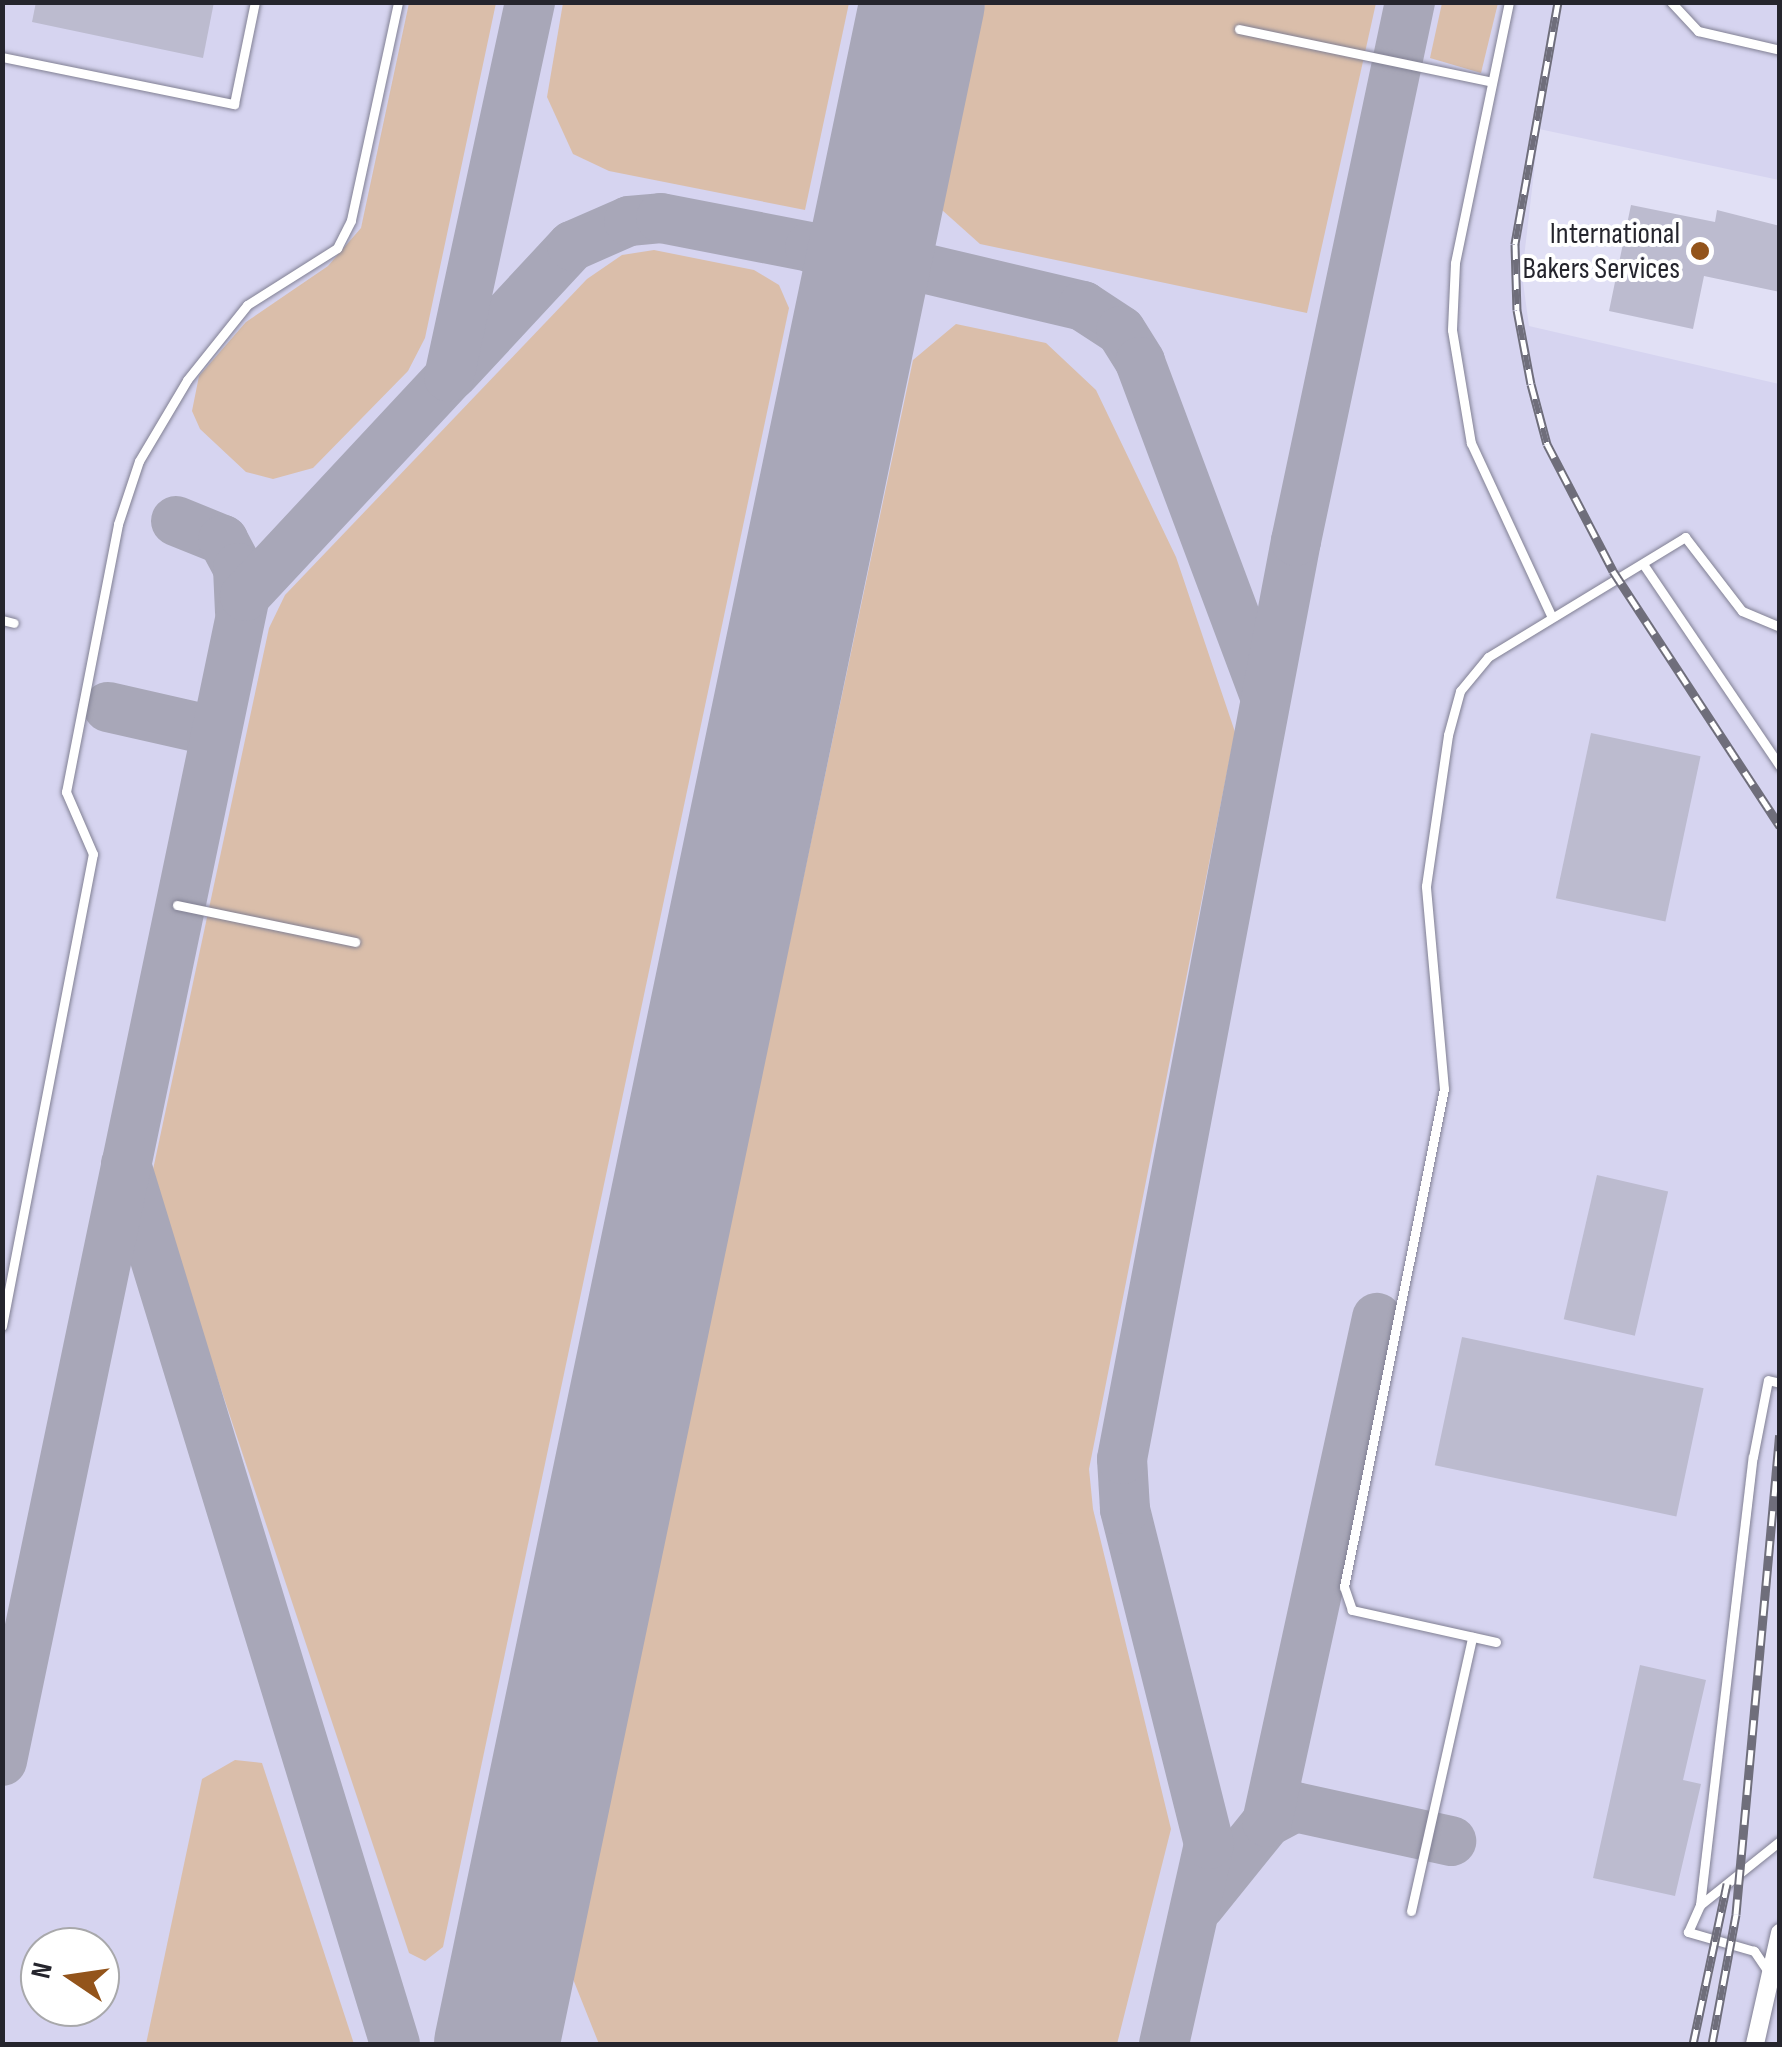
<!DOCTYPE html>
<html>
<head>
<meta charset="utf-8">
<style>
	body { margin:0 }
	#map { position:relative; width:1782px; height:2047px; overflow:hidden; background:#e1e0f5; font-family:"Sofia Sans Condensed",sans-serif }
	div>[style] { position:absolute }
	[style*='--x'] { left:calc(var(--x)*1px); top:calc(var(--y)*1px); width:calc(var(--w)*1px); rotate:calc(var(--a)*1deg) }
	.built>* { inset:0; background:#d6d4f0 }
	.green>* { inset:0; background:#dabeaa }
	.taxiway>* { height:50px; margin:-25px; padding:0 25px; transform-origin:25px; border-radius:25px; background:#a8a7b8 }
	.runway>* { height:125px; margin:-62.5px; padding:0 62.5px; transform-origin:62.5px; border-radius:62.5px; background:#a8a7b8 }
	.building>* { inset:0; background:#bcbbcf; transform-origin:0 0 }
	.roads { filter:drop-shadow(0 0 2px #818093) drop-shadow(0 0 2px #818093) }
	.service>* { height:9px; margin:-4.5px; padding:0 4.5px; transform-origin:4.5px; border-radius:4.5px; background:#fff }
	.minor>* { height:18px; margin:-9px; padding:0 9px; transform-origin:9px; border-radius:9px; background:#fff }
	.rail>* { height:9px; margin-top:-4.5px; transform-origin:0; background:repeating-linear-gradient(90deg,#fff 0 15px,#6f6e7b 0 30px); box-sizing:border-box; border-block:2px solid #6f6e7b }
	.dots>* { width:28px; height:28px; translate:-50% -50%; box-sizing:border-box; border:5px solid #fff; border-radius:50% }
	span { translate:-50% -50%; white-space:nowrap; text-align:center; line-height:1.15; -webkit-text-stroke:8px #fff; paint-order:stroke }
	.poi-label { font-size:30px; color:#25252d }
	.right { translate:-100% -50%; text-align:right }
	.frame { position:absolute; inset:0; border:5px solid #25252d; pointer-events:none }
	.north { position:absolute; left:20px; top:1927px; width:100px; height:100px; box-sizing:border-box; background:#fff; border:2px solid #a8a8ab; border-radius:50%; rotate:283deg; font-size:28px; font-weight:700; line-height:40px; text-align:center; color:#25252d }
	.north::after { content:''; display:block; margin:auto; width:35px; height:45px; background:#93541b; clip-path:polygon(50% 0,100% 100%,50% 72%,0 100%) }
</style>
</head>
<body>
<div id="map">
	<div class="built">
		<i style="clip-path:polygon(evenodd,3px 3px,1779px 3px,1779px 180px,1539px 129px,1522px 275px,1529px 326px,1779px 384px,1779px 2044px,3px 2044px,3px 3px,40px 1947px,100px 1947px,100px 2007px,40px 2007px,40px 1947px)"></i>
	</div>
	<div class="green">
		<i style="clip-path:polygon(409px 3px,496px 3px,425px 338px,408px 371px,313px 468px,273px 479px,246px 472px,200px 429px,192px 411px,199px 376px,246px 322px,328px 266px,361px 228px)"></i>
		<i style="clip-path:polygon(563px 3px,849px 3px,805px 210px,609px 171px,573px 154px,547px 97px)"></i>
		<i style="clip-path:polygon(985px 3px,1376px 3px,1307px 313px,980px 244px,942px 210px)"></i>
		<i style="clip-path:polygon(1442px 3px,1498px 3px,1481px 73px,1430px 58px)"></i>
		<i style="clip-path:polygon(654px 250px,754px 270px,779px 285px,789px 308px,443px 1947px,425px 1961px,409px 1953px,151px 1179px,269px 628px,285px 595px,587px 279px,622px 255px)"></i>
		<i style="clip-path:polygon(956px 324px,1046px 343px,1096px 390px,1176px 557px,1235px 732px,1089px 1469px,1093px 1509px,1171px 1829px,1117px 2044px,599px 2044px,571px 1974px,913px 360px)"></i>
		<i style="clip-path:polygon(235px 1760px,262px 1763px,354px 2044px,146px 2044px,202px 1779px)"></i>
	</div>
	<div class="taxiway">
		<i style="--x:855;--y:332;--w:57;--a:-58.5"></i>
		<i style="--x:885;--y:283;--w:34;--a:-30"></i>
		<i style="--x:914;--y:266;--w:174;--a:13.3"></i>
		<i style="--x:1083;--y:306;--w:45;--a:33.3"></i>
		<i style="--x:1121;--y:331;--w:36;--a:58"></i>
		<i style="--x:1140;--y:362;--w:358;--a:69.5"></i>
		<i style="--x:453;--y:374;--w:175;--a:-47.1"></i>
		<i style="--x:572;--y:246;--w:62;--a:-23.7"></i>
		<i style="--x:629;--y:221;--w:32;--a:-5"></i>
		<i style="--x:661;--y:218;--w:152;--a:11"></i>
		<i style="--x:810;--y:247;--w:25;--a:29"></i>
		<i style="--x:832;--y:259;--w:21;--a:62"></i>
		<i style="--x:842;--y:278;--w:56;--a:76.5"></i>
		<i style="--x:176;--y:521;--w:51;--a:22"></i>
		<i style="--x:223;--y:540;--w:32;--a:62"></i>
		<i style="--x:238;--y:568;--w:44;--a:87.4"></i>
		<i style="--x:108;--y:707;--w:109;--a:12.8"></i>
		<i style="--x:126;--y:1164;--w:920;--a:73"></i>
		<i style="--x:2;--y:1761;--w:1190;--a:-78.22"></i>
		<i style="--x:245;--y:596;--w:299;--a:-47"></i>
		<i style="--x:449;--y:377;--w:384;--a:-77.8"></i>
		<i style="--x:1267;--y:1822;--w:32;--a:-28"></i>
		<i style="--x:1295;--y:1807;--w:160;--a:12.3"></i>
		<i style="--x:1200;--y:1905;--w:107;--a:-51.1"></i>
		<i style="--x:1267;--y:1822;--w:516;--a:-77.69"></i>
		<i style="--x:1164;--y:2044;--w:205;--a:-77.3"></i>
		<i style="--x:1209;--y:1844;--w:345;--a:-104.1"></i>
		<i style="--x:1125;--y:1509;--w:50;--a:-93.4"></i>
		<i style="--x:1122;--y:1459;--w:934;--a:-79.27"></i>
		<i style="--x:1296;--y:541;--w:551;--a:-78.06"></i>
	</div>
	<div class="runway">
		<i style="--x:496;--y:2044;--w:2086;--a:-78.22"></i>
	</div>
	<div class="building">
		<i style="clip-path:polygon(36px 2px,214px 2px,203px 58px,32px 22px)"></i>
		<i style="clip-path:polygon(1631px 205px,1715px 222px,1717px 210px,1780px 226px,1780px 292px,1704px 276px,1693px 329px,1609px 311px)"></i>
		<i style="left:1591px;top:733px;width:112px;height:169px;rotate:12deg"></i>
		<i style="left:1597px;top:1175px;width:73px;height:148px;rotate:13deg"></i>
		<i style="left:1462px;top:1337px;width:247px;height:131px;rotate:12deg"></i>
		<i style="clip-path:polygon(1640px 1665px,1706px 1680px,1683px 1780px,1701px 1784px,1675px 1896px,1593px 1878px)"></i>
	</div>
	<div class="roads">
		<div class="service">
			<i style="--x:1509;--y:2;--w:267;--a:101.7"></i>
			<i style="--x:1455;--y:263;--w:67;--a:92.6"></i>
			<i style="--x:1452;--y:330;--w:115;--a:80.5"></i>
			<i style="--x:1471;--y:443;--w:190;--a:65.1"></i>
			<i style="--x:1671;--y:2;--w:40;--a:47"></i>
			<i style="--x:1698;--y:31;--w:84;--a:13"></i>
			<i style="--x:1239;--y:29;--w:258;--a:11.8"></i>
			<i style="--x:2;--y:57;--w:237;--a:11.5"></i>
			<i style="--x:234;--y:104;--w:104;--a:-78.4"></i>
			<i style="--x:1643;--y:564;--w:244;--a:55.9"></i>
			<i style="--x:2;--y:620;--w:12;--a:14"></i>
			<i style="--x:177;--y:905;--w:182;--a:11.7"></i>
			<i style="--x:2;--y:1326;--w:481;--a:-79.1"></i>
			<i style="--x:93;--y:854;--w:68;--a:-113.5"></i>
			<i style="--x:66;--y:792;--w:273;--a:-79"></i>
			<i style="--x:118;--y:524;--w:66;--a:-71.6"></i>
			<i style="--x:139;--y:461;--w:94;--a:-59.3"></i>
			<i style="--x:187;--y:380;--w:96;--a:-51.3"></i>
			<i style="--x:247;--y:305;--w:107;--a:-32.3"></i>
			<i style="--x:337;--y:248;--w:31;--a:-63"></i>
			<i style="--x:351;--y:220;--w:223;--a:-77.8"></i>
			<i style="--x:1496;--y:1642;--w:148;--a:-167.5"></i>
			<i style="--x:1352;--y:1610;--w:24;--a:-109"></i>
			<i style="--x:1344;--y:1587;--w:508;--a:-78.65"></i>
			<i style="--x:1444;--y:1089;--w:204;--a:-95.1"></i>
			<i style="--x:1426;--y:886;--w:153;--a:-81.7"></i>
			<i style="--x:1448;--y:735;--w:46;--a:-74.7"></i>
			<i style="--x:1460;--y:691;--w:44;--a:-50.5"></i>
			<i style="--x:1488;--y:657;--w:231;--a:-31.3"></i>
			<i style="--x:1685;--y:537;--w:93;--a:52.4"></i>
			<i style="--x:1742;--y:611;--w:41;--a:22.8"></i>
			<i style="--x:1700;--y:1905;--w:102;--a:-38.7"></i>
			<i style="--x:1411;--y:1911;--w:281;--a:-77.4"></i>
			<i style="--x:1769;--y:1973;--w:27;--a:-124"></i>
			<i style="--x:1754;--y:1951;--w:69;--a:-163.9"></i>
			<i style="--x:1688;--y:1932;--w:30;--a:-66"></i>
			<i style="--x:1700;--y:1905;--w:451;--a:-83.3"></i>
			<i style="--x:1753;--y:1457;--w:78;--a:-79"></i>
			<i style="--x:1768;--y:1380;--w:12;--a:14"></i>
		</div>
		<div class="minor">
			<i style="--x:1755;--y:2044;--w:114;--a:-77.3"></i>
		</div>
	</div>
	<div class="rail">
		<i style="--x:1558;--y:2;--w:246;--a:100.1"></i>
		<i style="--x:1515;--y:244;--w:66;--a:88.3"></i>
		<i style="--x:1517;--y:310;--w:75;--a:79.3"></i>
		<i style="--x:1531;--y:384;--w:62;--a:75.1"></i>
		<i style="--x:1547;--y:444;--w:143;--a:62.5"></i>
		<i style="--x:1613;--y:571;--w:305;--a:56.8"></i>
		<i style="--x:1693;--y:2044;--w:164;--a:-78"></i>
		<i style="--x:1712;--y:2044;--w:132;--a:-79.5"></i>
		<i style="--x:1736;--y:1914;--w:481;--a:-84.8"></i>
	</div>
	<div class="dots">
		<i style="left:1700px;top:251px;background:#93541b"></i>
	</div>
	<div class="poi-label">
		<span class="right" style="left:1680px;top:251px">International<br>Bakers Services</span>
	</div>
	<div class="frame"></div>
	<div class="north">N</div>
</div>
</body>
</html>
